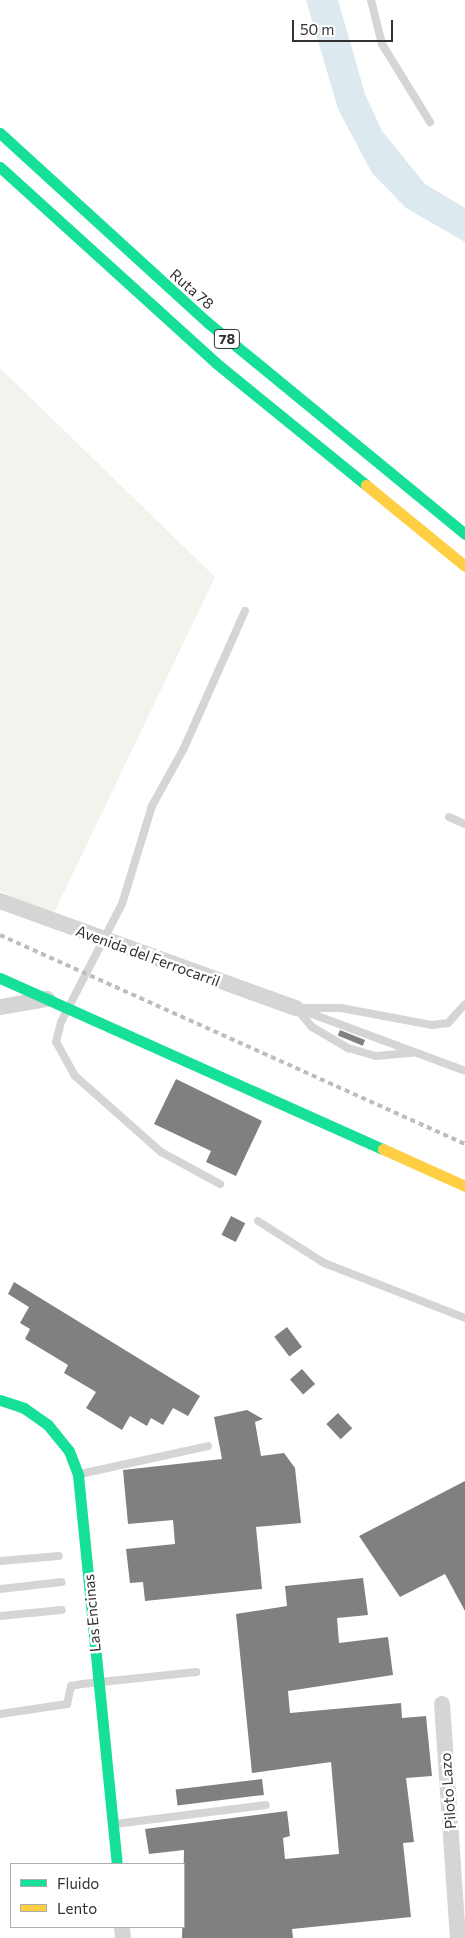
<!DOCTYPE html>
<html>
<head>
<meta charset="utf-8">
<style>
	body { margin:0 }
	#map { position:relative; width:465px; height:1938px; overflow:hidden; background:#fff; font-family:Commissioner,sans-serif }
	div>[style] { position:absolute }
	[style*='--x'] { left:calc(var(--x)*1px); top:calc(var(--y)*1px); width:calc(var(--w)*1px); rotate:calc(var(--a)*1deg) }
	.green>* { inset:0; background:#f1f3ed }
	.water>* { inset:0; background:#dce9ef }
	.building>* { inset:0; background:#808080; transform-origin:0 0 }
	.lane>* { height:8px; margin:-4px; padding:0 4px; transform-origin:4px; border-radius:4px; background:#d5d5d5 }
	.street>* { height:16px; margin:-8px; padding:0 8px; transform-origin:8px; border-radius:8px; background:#d5d5d5 }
	.fast>* { height:11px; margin:-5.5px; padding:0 5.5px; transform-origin:5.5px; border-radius:5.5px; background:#16e098 }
	.slow>* { height:11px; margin:-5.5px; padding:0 5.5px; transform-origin:5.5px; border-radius:5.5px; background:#ffcf43 }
	.rail>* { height:4px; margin-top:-2px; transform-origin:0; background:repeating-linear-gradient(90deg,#bdbdbd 0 5px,transparent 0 9px) }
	span { translate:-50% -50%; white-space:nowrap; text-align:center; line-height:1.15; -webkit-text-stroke:5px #fff; paint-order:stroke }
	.shield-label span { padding:1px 4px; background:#fff; border:1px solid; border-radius:4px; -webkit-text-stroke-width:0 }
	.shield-label { font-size:14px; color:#313131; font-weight:700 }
	.street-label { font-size:15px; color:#313131 }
	.legend { position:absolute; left:10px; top:1863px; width:175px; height:65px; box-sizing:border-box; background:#fff; border:1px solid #adadad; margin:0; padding:6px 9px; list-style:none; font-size:15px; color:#313131 }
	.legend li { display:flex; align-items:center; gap:10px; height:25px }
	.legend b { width:25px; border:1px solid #adadad }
	.scale { position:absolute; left:292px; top:20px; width:101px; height:22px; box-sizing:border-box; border:2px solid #313131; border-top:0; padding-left:6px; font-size:15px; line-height:18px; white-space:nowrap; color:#313131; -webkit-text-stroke:4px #fff; paint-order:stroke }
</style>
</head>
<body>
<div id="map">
	<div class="green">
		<i style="clip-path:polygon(0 368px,215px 577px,53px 915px,0 891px)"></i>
	</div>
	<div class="water">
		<i style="clip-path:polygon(306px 0,338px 0,365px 94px,382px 131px,425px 184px,465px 208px,465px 242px,406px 208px,372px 173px,338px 109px)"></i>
	</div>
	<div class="building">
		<i style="left:340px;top:1030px;width:27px;height:6px;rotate:22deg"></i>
		<i style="clip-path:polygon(176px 1079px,262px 1121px,236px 1176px,206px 1162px,211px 1151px,154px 1124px)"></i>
		<i style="left:231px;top:1216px;width:16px;height:21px;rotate:27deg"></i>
		<i style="clip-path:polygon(14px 1282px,200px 1396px,188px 1416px,173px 1408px,163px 1425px,151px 1418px,147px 1426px,130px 1416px,122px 1430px,86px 1408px,96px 1392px,64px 1373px,68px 1365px,25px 1339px,30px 1329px,20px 1323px,29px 1307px,8px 1294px)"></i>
		<i style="left:287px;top:1327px;width:25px;height:16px;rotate:53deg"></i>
		<i style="left:302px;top:1369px;width:20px;height:16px;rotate:49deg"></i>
		<i style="clip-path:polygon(247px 1410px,263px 1419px,255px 1422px,261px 1456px,284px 1453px,295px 1468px,301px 1523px,256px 1527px,262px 1589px,145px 1601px,143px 1582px,130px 1583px,126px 1549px,175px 1544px,173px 1520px,128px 1524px,123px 1470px,222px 1459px,214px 1417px)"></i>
		<i style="left:338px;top:1413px;width:21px;height:16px;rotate:47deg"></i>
		<i style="clip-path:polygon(465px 1481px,465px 1611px,445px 1574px,400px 1597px,359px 1536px)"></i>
		<i style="clip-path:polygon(363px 1578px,368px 1615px,337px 1618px,339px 1643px,388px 1637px,393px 1675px,288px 1691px,290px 1713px,401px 1703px,402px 1718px,426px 1716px,432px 1776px,406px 1778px,414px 1842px,403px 1843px,411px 1917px,292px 1929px,293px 1938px,182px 1938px,184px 1850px,149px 1854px,145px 1829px,287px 1811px,290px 1836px,283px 1838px,285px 1859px,339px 1854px,331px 1762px,252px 1773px,236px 1614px,287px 1606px,285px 1586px)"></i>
		<i style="left:262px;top:1779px;width:16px;height:87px;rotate:83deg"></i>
	</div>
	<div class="lane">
		<i style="--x:371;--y:0;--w:45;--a:76"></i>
		<i style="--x:382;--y:44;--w:92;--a:58.4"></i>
		<i style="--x:449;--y:817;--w:17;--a:24"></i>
		<i style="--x:296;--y:1008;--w:180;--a:20.4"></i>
		<i style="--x:296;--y:1008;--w:25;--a:50"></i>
		<i style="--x:312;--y:1027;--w:42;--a:30.3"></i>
		<i style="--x:348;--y:1048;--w:29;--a:16"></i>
		<i style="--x:376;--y:1056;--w:36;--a:-5"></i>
		<i style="--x:303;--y:1008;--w:38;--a:0"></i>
		<i style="--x:341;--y:1008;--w:93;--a:10.6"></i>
		<i style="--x:432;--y:1025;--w:16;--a:-7"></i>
		<i style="--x:448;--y:1023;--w:25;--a:-48"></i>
		<i style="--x:220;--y:1184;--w:67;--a:-151.5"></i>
		<i style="--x:161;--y:1152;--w:115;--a:-138.5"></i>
		<i style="--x:75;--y:1076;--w:39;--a:-119"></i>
		<i style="--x:56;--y:1042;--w:21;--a:-76"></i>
		<i style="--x:61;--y:1022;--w:133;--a:-62.7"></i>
		<i style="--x:122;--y:904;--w:102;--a:-73"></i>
		<i style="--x:152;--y:806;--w:66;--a:-61.1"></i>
		<i style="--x:184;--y:748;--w:150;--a:-66"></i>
		<i style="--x:258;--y:1221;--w:78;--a:32.5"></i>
		<i style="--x:324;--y:1263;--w:151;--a:21.3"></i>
		<i style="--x:80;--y:1474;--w:131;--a:-12.3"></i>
		<i style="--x:0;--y:1561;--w:59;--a:-4.8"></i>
		<i style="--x:0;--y:1589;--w:62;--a:-6.4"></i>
		<i style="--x:0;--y:1616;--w:62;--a:-5.5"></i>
		<i style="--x:0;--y:1714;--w:68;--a:-8.5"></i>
		<i style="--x:67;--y:1704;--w:18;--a:-77"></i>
		<i style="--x:71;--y:1686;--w:11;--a:-10"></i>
		<i style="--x:82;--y:1684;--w:115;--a:-6"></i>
		<i style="--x:115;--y:1824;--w:152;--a:-7.2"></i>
	</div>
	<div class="street">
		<i style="--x:0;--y:901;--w:315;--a:19.9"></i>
		<i style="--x:0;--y:1007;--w:48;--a:-9.7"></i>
		<i style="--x:442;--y:1704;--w:235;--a:86.1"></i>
		<i style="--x:122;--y:1927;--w:11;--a:85"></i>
	</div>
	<div class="fast">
		<i style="--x:0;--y:133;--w:280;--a:42.4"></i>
		<i style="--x:207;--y:322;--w:334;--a:39.4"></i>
		<i style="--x:0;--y:167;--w:292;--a:42.2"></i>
		<i style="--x:216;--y:363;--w:193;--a:39.1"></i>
		<i style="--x:0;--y:978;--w:419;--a:24.1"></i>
		<i style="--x:0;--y:1400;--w:25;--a:18"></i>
		<i style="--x:24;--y:1408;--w:29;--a:35"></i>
		<i style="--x:48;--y:1425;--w:33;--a:51"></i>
		<i style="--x:69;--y:1451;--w:26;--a:69"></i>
		<i style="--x:78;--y:1475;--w:391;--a:84.3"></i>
	</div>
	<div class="slow">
		<i style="--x:366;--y:485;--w:128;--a:39.3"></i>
		<i style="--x:383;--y:1149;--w:90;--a:24.3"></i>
	</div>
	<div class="rail">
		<i style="--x:0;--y:935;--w:510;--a:24.2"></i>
	</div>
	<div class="shield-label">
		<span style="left:227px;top:339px">78</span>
	</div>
	<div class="street-label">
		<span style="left:192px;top:289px;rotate:41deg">Ruta 78</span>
		<span style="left:148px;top:956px;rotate:20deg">Avenida del Ferrocarril</span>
		<span style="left:92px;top:1613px;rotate:-95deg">Las Encinas</span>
		<span style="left:448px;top:1791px;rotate:-94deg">Piloto Lazo</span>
	</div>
	<ul class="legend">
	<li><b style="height:6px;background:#16e098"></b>Fluido</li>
	<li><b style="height:6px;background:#ffcf43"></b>Lento</li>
	</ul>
	<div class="scale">50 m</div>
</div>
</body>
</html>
